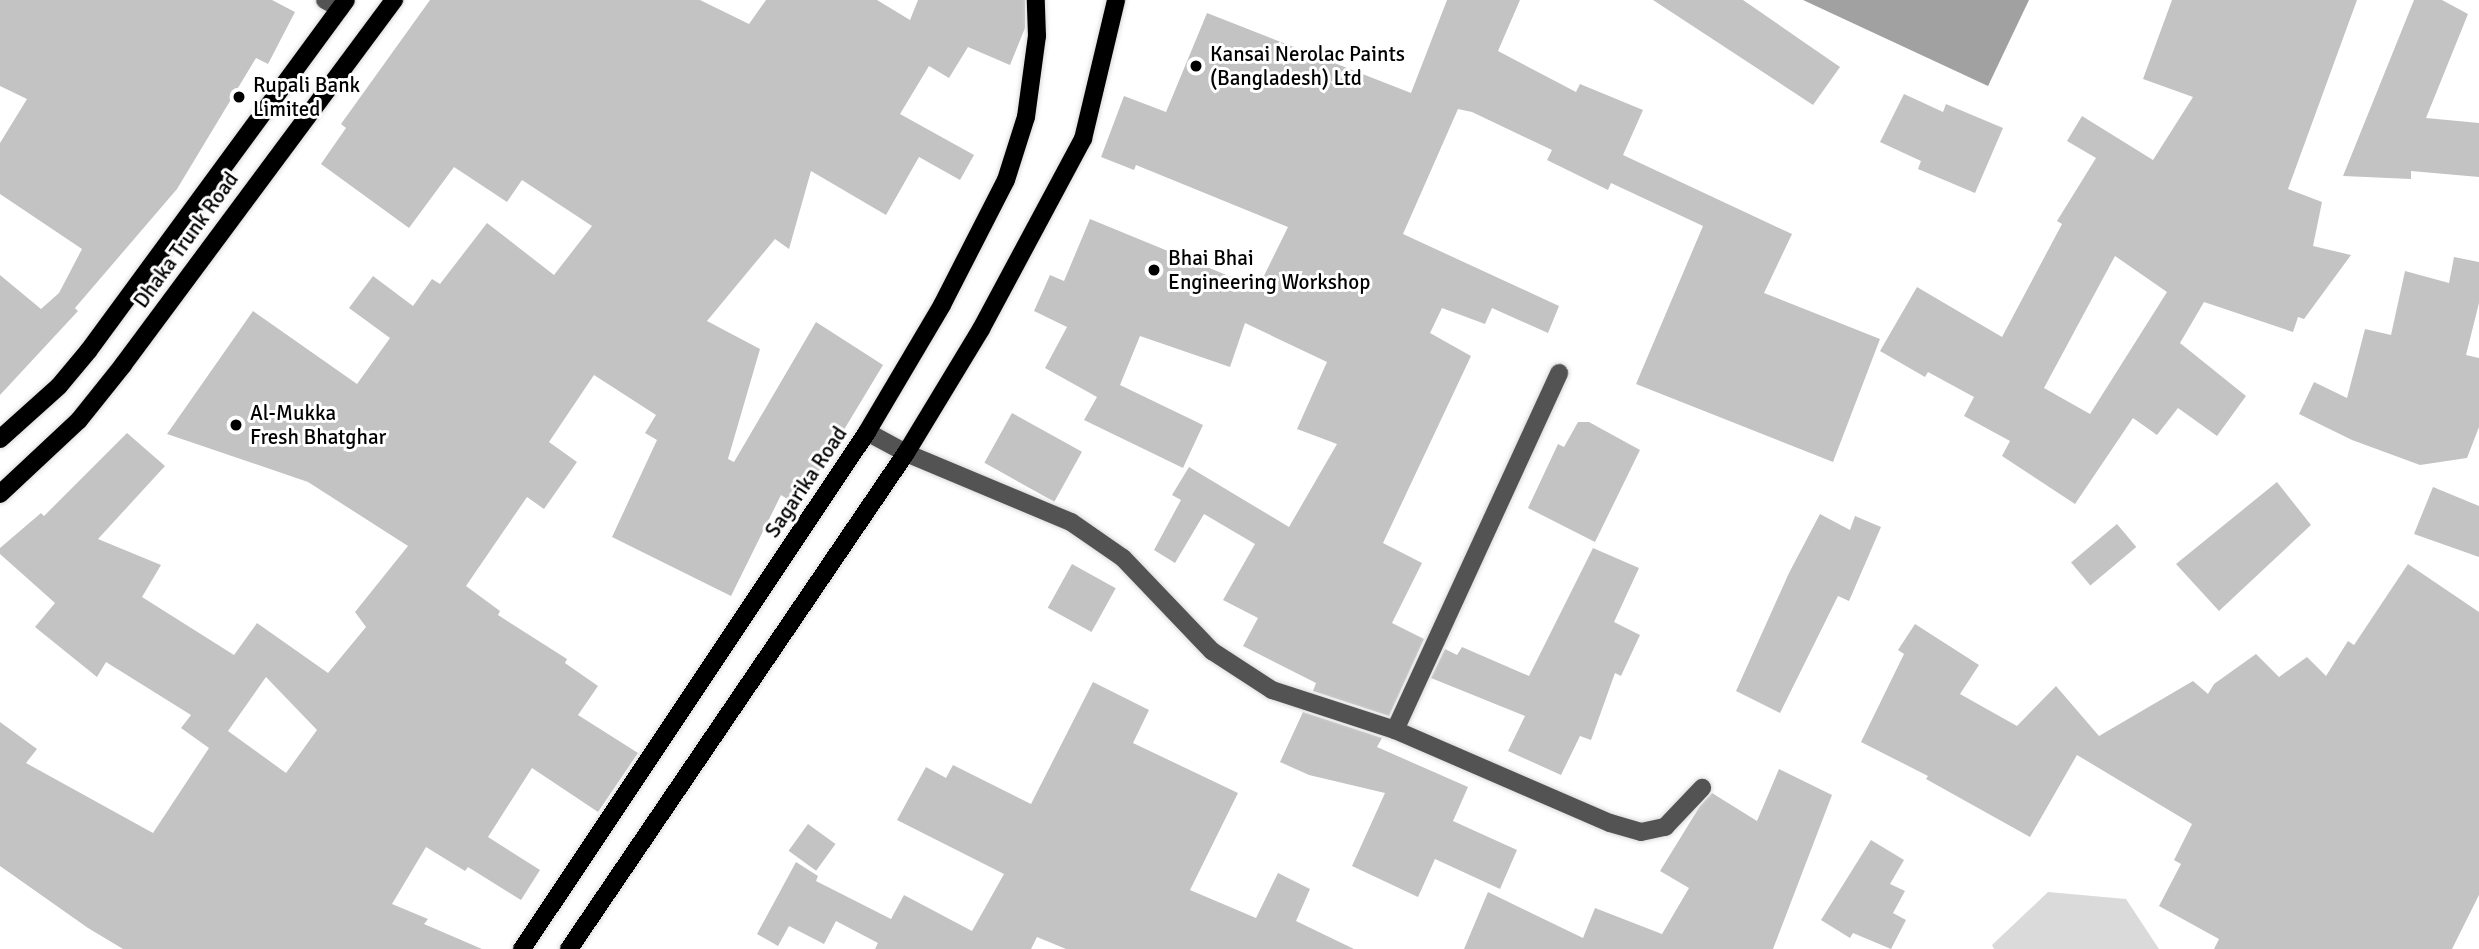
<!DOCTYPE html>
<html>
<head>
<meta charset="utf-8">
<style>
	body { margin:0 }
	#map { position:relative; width:2479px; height:949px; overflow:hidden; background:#fff; font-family:Signika,sans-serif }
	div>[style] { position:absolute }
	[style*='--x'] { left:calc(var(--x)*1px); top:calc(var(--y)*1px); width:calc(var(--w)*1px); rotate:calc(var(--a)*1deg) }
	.green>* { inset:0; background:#dadada }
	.water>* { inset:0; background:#a1a1a1 }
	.building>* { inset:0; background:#c3c3c3; transform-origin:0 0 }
	.roads { filter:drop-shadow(0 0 2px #dbdbdb) drop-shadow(0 0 2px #dbdbdb) }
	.minor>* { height:18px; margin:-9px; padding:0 9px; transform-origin:9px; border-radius:9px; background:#535353 }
	.major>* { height:18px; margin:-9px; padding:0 9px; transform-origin:9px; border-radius:9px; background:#000 }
	.dots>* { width:19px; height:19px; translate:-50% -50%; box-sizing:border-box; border:4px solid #fff; border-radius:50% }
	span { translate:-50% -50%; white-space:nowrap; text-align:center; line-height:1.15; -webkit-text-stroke:6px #fff; paint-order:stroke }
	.poi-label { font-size:21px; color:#000 }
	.left { translate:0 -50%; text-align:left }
	.street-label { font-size:21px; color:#000 }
</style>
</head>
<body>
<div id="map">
	<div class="green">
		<i style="clip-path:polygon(2048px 892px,2126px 899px,2159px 949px,1994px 949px,1992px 945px)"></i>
	</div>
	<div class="water">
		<i style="clip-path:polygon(1803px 0,2029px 0,1988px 86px)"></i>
	</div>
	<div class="building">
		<i style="clip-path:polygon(0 0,272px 0,295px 12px,268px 64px,256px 58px,177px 189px,75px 308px,78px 311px,0 395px,0 275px,41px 309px,59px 293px,82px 249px,0 194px,0 143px,27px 99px,0 86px)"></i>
		<i style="clip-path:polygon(evenodd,430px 0,700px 0,749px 24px,766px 0,877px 0,910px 20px,918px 0,1025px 0,1025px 28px,1010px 65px,968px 47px,949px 78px,929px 66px,900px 114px,974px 155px,960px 180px,919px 157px,886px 215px,811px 171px,789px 249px,775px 239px,707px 321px,760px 349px,728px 459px,734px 462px,816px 322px,883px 365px,798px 506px,781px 495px,731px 596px,612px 537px,657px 440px,645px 433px,656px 415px,594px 375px,549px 442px,577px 462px,544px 509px,527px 497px,466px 586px,500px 611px,498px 615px,567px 659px,565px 663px,598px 686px,578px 715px,638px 753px,598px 812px,532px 768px,488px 837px,540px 870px,521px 900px,468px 867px,465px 871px,426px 847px,392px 904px,428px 919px,424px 924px,482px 949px,123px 949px,88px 928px,0 866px,0 722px,37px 749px,26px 763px,153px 833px,209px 748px,181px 728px,191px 715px,106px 662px,97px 677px,35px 627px,55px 603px,0 554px,0 548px,41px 513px,44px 516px,127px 433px,165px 466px,98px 539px,161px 565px,142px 597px,234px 655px,257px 623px,328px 673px,366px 627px,355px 612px,408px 546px,308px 482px,167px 434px,253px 311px,357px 384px,390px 338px,349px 308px,373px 276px,413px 306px,432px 279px,440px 284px,487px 223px,554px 275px,592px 226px,522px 180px,507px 202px,454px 167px,409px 228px,321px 164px,346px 128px,341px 124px,430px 0,266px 677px,317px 730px,286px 773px,228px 731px,266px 677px)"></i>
		<i style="clip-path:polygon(1447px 0,1520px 0,1498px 51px,1576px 92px,1580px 84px,1643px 110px,1623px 155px,1792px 234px,1764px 293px,1880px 339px,1833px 462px,1636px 384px,1703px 226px,1611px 183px,1608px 190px,1547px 160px,1552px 150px,1472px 112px,1458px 109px,1403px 234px,1559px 306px,1548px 333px,1492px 308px,1485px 324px,1442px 308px,1430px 333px,1471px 356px,1383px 543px,1422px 563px,1392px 623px,1424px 639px,1389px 716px,1313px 691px,1316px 683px,1243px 646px,1258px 618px,1223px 600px,1255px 544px,1204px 514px,1175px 563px,1154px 550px,1181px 500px,1172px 495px,1189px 467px,1289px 527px,1337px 444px,1297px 429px,1327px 362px,1245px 323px,1230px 367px,1140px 336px,1120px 385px,1203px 425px,1183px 468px,1084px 420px,1097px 397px,1045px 368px,1067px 327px,1034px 311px,1050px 275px,1064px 281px,1090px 219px,1258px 288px,1288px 227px,1136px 165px,1134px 170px,1101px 157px,1124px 96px,1166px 112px,1207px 13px,1411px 93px)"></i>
		<i style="clip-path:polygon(1653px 0,1743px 0,1840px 67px,1813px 105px)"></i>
		<i style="clip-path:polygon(evenodd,2172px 0,2357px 0,2288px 189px,2322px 202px,2313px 246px,2351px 255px,2304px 319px,2298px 317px,2293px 332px,2204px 302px,2180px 343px,2246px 396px,2217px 436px,2178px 408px,2157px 435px,2133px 418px,2075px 504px,2002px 456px,2010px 441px,1964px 416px,1974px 397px,1928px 372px,1925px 377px,1880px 351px,1917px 287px,2002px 337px,2062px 224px,2057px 221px,2096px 158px,2067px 141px,2082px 116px,2153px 160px,2193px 97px,2143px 79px,2172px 0,2115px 256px,2167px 292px,2090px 414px,2044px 388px,2115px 256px)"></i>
		<i style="clip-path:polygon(2414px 0,2442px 0,2468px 14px,2426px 118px,2479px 123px,2479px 177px,2411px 171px,2411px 179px,2343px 176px)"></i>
		<i style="clip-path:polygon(1904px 94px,1943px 112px,1946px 104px,2003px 128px,1975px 193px,1918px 169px,1921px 161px,1880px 142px)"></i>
		<i style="clip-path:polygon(2454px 257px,2479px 262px,2479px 303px,2466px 355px,2479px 358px,2479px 427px,2467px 458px,2420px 465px,2352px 440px,2299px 414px,2314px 382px,2347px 398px,2365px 329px,2391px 335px,2405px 271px,2449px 283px)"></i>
		<i style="left:1012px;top:413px;width:80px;height:57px;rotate:29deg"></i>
		<i style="clip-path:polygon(1578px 422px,1589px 422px,1640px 450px,1595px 542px,1528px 508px,1558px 444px,1564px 447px)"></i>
		<i style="clip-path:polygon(2277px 482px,2311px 525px,2219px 611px,2176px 564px)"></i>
		<i style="clip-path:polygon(2433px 487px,2479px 506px,2479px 557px,2414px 534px)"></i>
		<i style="clip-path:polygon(1820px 514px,1850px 530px,1855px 516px,1881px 527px,1849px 601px,1838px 596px,1780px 713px,1736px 691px,1789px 573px)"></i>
		<i style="left:2117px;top:524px;width:30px;height:60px;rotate:50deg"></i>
		<i style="clip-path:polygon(1593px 548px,1639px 568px,1614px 622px,1640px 635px,1621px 676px,1615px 673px,1591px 740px,1580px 736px,1561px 775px,1508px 751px,1525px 716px,1431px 678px,1445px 649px,1457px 655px,1462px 647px,1529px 676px)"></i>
		<i style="left:1072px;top:564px;width:50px;height:50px;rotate:29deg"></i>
		<i style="clip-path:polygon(2408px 564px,2479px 612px,2479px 895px,2452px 949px,2214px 949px,2219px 939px,2159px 906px,2181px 864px,2174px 860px,2192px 824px,2077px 755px,2030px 837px,1926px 779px,1928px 776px,1861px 742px,1904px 654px,1898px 650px,1915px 624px,1979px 665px,1960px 694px,2017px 726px,2056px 686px,2099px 736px,2193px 681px,2208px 694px,2214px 684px,2256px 654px,2279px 677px,2307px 657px,2326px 676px,2348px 641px,2354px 645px)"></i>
		<i style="clip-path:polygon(1093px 682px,1149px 710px,1133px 743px,1238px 793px,1190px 890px,1256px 918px,1278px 873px,1310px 889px,1296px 921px,1354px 949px,1066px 949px,1037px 937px,1031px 949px,875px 949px,878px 943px,836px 921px,824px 944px,789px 926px,778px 946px,757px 934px,796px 862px,818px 876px,816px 881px,891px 919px,904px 895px,972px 931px,1004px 874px,897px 820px,926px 767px,946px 778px,953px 765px,1031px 804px)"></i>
		<i style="clip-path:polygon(1303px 712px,1382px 738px,1377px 747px,1468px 787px,1453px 821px,1517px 850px,1500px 889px,1435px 859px,1418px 897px,1352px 866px,1385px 793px,1309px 775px,1280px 762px)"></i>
		<i style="clip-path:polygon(1779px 769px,1832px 795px,1773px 949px,1464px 949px,1488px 892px,1583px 938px,1595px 908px,1662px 934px,1689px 888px,1660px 871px,1700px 806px,1712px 793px,1757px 821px)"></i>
		<i style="left:808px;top:824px;width:34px;height:33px;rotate:36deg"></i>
		<i style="clip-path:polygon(1871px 840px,1904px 860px,1890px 884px,1905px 891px,1893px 913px,1906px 920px,1891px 949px,1853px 933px,1850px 938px,1821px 920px)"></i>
	</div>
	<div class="roads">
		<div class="minor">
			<i style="--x:325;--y:0;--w:17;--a:28"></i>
			<i style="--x:867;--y:432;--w:44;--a:28.3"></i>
			<i style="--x:906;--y:453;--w:179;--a:22.7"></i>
			<i style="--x:1071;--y:522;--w:63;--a:34.7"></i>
			<i style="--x:1123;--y:558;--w:129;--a:46.3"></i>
			<i style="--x:1212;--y:651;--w:72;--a:33"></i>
			<i style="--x:1272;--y:690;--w:129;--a:18"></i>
			<i style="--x:1395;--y:730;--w:234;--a:23.4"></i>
			<i style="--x:1610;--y:823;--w:32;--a:16"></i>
			<i style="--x:1641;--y:832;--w:25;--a:-12"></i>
			<i style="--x:1665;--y:827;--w:54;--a:-46.5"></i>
			<i style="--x:1395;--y:730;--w:393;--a:-65.3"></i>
		</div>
		<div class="major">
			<i style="--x:0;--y:439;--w:79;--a:-41.9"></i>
			<i style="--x:59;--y:386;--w:47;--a:-50.2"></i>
			<i style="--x:89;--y:350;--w:434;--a:-53.7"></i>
			<i style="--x:0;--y:494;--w:108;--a:-43.1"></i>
			<i style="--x:79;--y:420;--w:70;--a:-51.3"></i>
			<i style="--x:123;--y:365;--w:455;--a:-53.4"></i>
			<i style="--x:522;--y:949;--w:622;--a:-56.28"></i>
			<i style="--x:867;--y:432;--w:147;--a:-59.4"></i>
			<i style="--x:942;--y:305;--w:140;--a:-62.9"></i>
			<i style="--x:1006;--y:180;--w:66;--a:-72.4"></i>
			<i style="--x:1026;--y:117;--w:82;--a:-82.3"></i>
			<i style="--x:1037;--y:36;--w:36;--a:-92"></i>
			<i style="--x:569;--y:949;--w:600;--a:-55.81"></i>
			<i style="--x:906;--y:453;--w:145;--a:-58.8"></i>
			<i style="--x:981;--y:329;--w:216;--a:-61.8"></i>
			<i style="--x:1083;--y:139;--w:143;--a:-76.6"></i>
		</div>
	</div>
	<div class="dots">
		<i style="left:1196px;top:66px;background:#000"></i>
		<i style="left:239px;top:97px;background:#000"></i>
		<i style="left:1154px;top:270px;background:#000"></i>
		<i style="left:236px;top:425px;background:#000"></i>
	</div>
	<div class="poi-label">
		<span class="left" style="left:1210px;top:66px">Kansai Nerolac Paints<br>(Bangladesh) Ltd</span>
		<span class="left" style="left:253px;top:97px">Rupali Bank<br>Limited</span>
		<span class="left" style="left:1168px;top:270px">Bhai Bhai<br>Engineering Workshop</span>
		<span class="left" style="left:250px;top:425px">Al-Mukka<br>Fresh Bhatghar</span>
	</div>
	<div class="street-label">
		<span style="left:186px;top:240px;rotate:-54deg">Dhaka Trunk Road</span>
		<span style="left:806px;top:482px;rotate:-56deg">Sagarika Road</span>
	</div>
</div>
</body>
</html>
